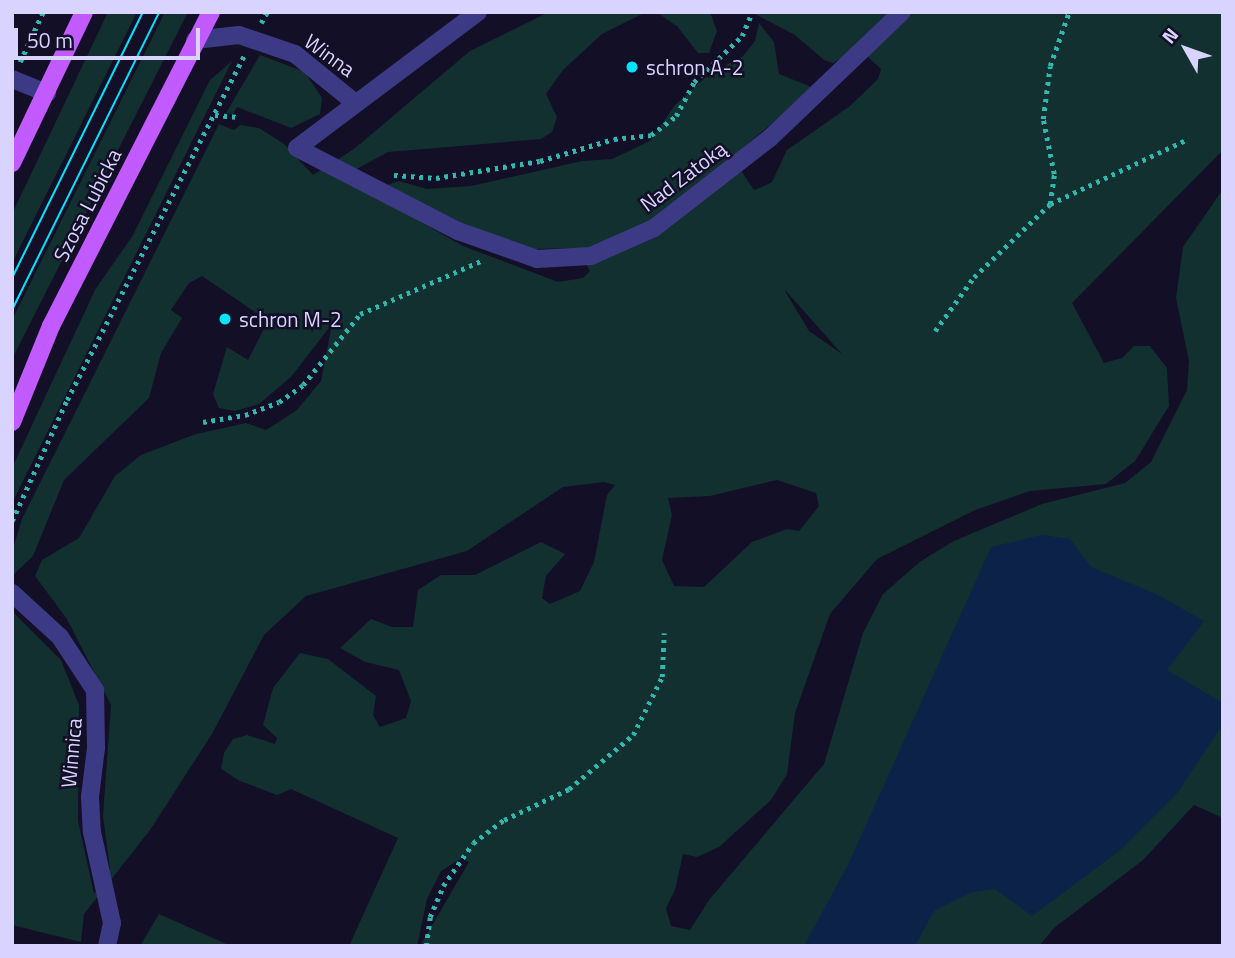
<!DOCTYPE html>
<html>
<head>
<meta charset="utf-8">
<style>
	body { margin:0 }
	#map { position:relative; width:1235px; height:958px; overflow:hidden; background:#130f26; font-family:"Titillium Web",sans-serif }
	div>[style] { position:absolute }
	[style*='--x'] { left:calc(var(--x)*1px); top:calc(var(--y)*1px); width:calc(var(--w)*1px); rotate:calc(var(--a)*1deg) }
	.green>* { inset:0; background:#12302f }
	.water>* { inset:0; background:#0c2248 }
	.path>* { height:4.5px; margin-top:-2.25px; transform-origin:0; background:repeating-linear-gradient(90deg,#2fb8b0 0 3.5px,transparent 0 8.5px) }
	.minor>* { height:18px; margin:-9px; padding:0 9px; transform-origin:9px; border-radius:9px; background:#3d3a85 }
	.major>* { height:18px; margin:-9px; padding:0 9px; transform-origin:9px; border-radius:9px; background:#c25bff }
	.tram>* { height:2px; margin:-1px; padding:0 1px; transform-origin:1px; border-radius:1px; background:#00e5ff }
	.dots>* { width:19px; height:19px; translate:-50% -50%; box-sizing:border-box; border:4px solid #130f26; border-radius:50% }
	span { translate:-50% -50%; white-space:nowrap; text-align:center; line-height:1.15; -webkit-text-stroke:5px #130f26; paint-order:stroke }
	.street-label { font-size:21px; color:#d9d4ff }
	.poi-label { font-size:21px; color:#d9d4ff }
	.left { translate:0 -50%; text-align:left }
	.frame { position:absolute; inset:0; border:14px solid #d9d4ff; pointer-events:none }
	.north { position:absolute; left:1151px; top:14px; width:70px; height:70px; -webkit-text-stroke:5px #130f26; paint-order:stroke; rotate:310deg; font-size:19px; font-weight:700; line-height:28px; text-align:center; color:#d9d4ff }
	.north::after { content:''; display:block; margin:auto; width:24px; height:32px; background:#d9d4ff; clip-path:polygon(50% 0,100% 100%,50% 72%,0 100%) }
	.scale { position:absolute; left:14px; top:28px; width:186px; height:32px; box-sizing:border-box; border:4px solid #d9d4ff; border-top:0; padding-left:9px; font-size:21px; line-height:24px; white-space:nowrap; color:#d9d4ff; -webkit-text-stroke:5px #130f26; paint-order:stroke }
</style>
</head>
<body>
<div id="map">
	<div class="green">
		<i style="clip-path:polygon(108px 12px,137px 12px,12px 263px,12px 214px)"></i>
		<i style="clip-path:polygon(165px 12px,188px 12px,12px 359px,12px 320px)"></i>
		<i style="clip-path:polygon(evenodd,549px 12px,646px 12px,602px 34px,563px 70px,546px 94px,557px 117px,552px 132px,541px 139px,388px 152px,342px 177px,463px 246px,558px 282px,583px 278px,590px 271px,578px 248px,533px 249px,468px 226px,387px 185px,399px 181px,427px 189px,471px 186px,582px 161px,612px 159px,650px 141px,675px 105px,708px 75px,743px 56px,755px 41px,759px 23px,774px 42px,779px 74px,814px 88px,732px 157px,754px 190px,762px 187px,772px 182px,787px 150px,850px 106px,878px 79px,881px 69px,867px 56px,846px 56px,833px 63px,824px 60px,795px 35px,751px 12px,1223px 12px,1223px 150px,1072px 303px,1104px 363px,1122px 358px,1134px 346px,1150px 346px,1167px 368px,1169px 406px,1135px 461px,1106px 484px,1030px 491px,975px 510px,877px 559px,830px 614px,795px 713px,787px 774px,771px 800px,719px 847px,697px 857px,683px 854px,675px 890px,666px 908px,671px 926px,690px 930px,709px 900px,824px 764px,863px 633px,883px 594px,921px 561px,954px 541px,1042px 504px,1125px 483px,1151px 462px,1187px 390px,1189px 361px,1176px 298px,1183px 247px,1223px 189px,1223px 818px,1194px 805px,1143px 860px,1054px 928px,1039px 946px,420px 946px,469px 862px,462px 858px,441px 871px,427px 899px,417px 946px,349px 946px,398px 838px,291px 789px,277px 795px,240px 781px,221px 769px,224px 753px,233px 739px,247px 735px,275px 744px,277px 738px,263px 725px,273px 688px,300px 653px,328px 659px,376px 696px,373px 715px,380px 727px,406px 718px,411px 701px,399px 670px,365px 662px,340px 648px,371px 619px,392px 627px,413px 627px,418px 590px,441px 575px,475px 575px,541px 542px,565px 554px,546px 576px,542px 598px,550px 604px,580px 591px,594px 562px,607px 495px,615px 485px,604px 482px,563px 487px,467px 551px,306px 596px,264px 635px,212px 734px,150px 830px,84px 914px,81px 942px,12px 925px,12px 611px,61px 660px,79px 705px,78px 821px,94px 894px,110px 869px,103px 816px,111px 705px,67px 619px,35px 576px,42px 560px,79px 538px,115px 476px,141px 455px,196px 434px,246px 423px,266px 430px,297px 410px,321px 381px,332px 324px,291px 377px,259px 404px,235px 411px,219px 408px,213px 394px,227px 347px,248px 360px,268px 321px,202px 276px,189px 283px,171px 310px,182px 318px,161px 353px,149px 398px,64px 480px,33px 556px,12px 576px,12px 552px,22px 519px,219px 124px,234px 130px,240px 125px,259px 128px,284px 144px,313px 175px,354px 149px,470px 51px,549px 12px,785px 291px,786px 291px,842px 354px,809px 331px,785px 291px,549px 12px,777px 480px,816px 493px,819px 506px,799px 531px,787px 529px,752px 542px,704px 587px,674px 586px,662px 560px,672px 515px,668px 498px,710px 496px,777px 480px)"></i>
		<i style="clip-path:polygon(656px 12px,710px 12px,717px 31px,709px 53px,698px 53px,677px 26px)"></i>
		<i style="clip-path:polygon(260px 55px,305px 72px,322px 98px,320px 114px,291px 128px,237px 107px,233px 114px,226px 113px)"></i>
		<i style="clip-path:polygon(232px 61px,12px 503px,12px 468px,95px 290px,133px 235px,210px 80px)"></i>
		<i style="clip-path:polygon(159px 914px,231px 946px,140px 946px)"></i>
	</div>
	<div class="water">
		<i style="clip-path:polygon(1042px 535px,1070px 539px,1091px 567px,1156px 594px,1204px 621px,1167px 670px,1223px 703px,1223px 724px,1178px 792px,1119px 851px,1032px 916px,995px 889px,972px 892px,934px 911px,915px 946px,804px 946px,848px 865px,991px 547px)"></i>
	</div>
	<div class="path">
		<i style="--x:261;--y:23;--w:13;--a:-61"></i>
		<i style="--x:20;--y:62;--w:55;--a:-65.3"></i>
		<i style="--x:215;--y:115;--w:21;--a:5"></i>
		<i style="--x:394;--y:175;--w:42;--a:4.1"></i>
		<i style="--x:436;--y:178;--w:105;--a:-9.3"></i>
		<i style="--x:540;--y:161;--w:77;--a:-16.6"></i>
		<i style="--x:614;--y:139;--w:37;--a:-6"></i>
		<i style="--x:651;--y:135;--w:31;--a:-37"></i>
		<i style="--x:676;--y:116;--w:38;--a:-62"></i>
		<i style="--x:694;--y:82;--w:66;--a:-43.8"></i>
		<i style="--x:742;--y:36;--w:26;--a:-67"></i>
		<i style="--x:1050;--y:204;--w:153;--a:-25.2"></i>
		<i style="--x:935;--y:331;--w:67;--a:-54.2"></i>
		<i style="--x:974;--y:277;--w:105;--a:-43.8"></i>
		<i style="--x:1050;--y:204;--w:30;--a:-82"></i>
		<i style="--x:1054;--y:174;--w:56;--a:-101.3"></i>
		<i style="--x:1043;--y:119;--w:53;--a:-82.5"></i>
		<i style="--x:1050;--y:66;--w:57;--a:-70.6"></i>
		<i style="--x:203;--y:422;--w:43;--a:-9.5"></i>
		<i style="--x:245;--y:415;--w:36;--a:-21"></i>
		<i style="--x:279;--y:402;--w:29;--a:-35"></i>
		<i style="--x:303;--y:385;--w:91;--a:-51.2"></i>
		<i style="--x:360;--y:314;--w:132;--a:-23.7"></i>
		<i style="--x:12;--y:521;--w:133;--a:-65.6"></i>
		<i style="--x:67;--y:400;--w:388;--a:-62.8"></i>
		<i style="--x:426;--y:946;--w:29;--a:-82"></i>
		<i style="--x:430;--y:917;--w:34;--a:-67"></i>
		<i style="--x:443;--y:886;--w:52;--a:-55.1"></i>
		<i style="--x:473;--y:843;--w:39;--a:-37"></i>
		<i style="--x:504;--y:820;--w:72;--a:-25.5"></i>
		<i style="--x:569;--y:789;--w:84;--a:-40.2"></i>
		<i style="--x:633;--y:735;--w:65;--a:-63.4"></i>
		<i style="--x:662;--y:677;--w:44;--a:-87.4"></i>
	</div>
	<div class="minor">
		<i style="--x:478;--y:12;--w:226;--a:143.1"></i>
		<i style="--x:297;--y:148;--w:181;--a:27.3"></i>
		<i style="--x:458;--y:231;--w:84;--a:19.5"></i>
		<i style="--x:537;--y:259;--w:54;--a:-3.2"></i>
		<i style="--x:591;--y:256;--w:69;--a:-24"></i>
		<i style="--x:654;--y:228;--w:147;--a:-37.8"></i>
		<i style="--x:770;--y:138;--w:182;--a:-43.7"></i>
		<i style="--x:195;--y:40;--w:44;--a:-6.5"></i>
		<i style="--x:239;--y:35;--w:59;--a:18.7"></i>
		<i style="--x:295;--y:54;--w:76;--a:39.1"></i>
		<i style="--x:12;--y:79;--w:38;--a:22"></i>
		<i style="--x:12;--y:593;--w:65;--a:42.5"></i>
		<i style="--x:60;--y:637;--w:64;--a:56.6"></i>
		<i style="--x:95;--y:690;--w:58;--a:89"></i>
		<i style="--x:96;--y:748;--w:49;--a:97"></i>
		<i style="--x:90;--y:797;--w:35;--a:87"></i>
		<i style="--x:92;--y:832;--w:93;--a:77.6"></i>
		<i style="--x:112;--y:923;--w:24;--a:102"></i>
	</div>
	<div class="major">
		<i style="--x:12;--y:163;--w:167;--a:-64.5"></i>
		<i style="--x:12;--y:422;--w:104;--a:-67.9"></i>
		<i style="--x:51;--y:326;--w:352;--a:-63"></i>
	</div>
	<div class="tram">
		<i style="--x:12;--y:278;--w:297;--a:-63.8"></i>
		<i style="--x:12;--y:310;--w:332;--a:-63.7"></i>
	</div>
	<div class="dots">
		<i style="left:632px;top:67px;background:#00e5ff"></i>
		<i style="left:225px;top:319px;background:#00e5ff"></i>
	</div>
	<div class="street-label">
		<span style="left:330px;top:55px;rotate:36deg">Winna</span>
		<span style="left:683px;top:176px;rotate:-37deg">Nad Zatoką</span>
		<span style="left:87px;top:205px;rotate:-63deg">Szosa Lubicka</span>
		<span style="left:71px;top:753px;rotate:-85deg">Winnica</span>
	</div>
	<div class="poi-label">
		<span class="left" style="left:646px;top:67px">schron A-2</span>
		<span class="left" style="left:239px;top:319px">schron M-2</span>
	</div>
	<div class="frame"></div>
	<div class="north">N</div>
	<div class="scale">50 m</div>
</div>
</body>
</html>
